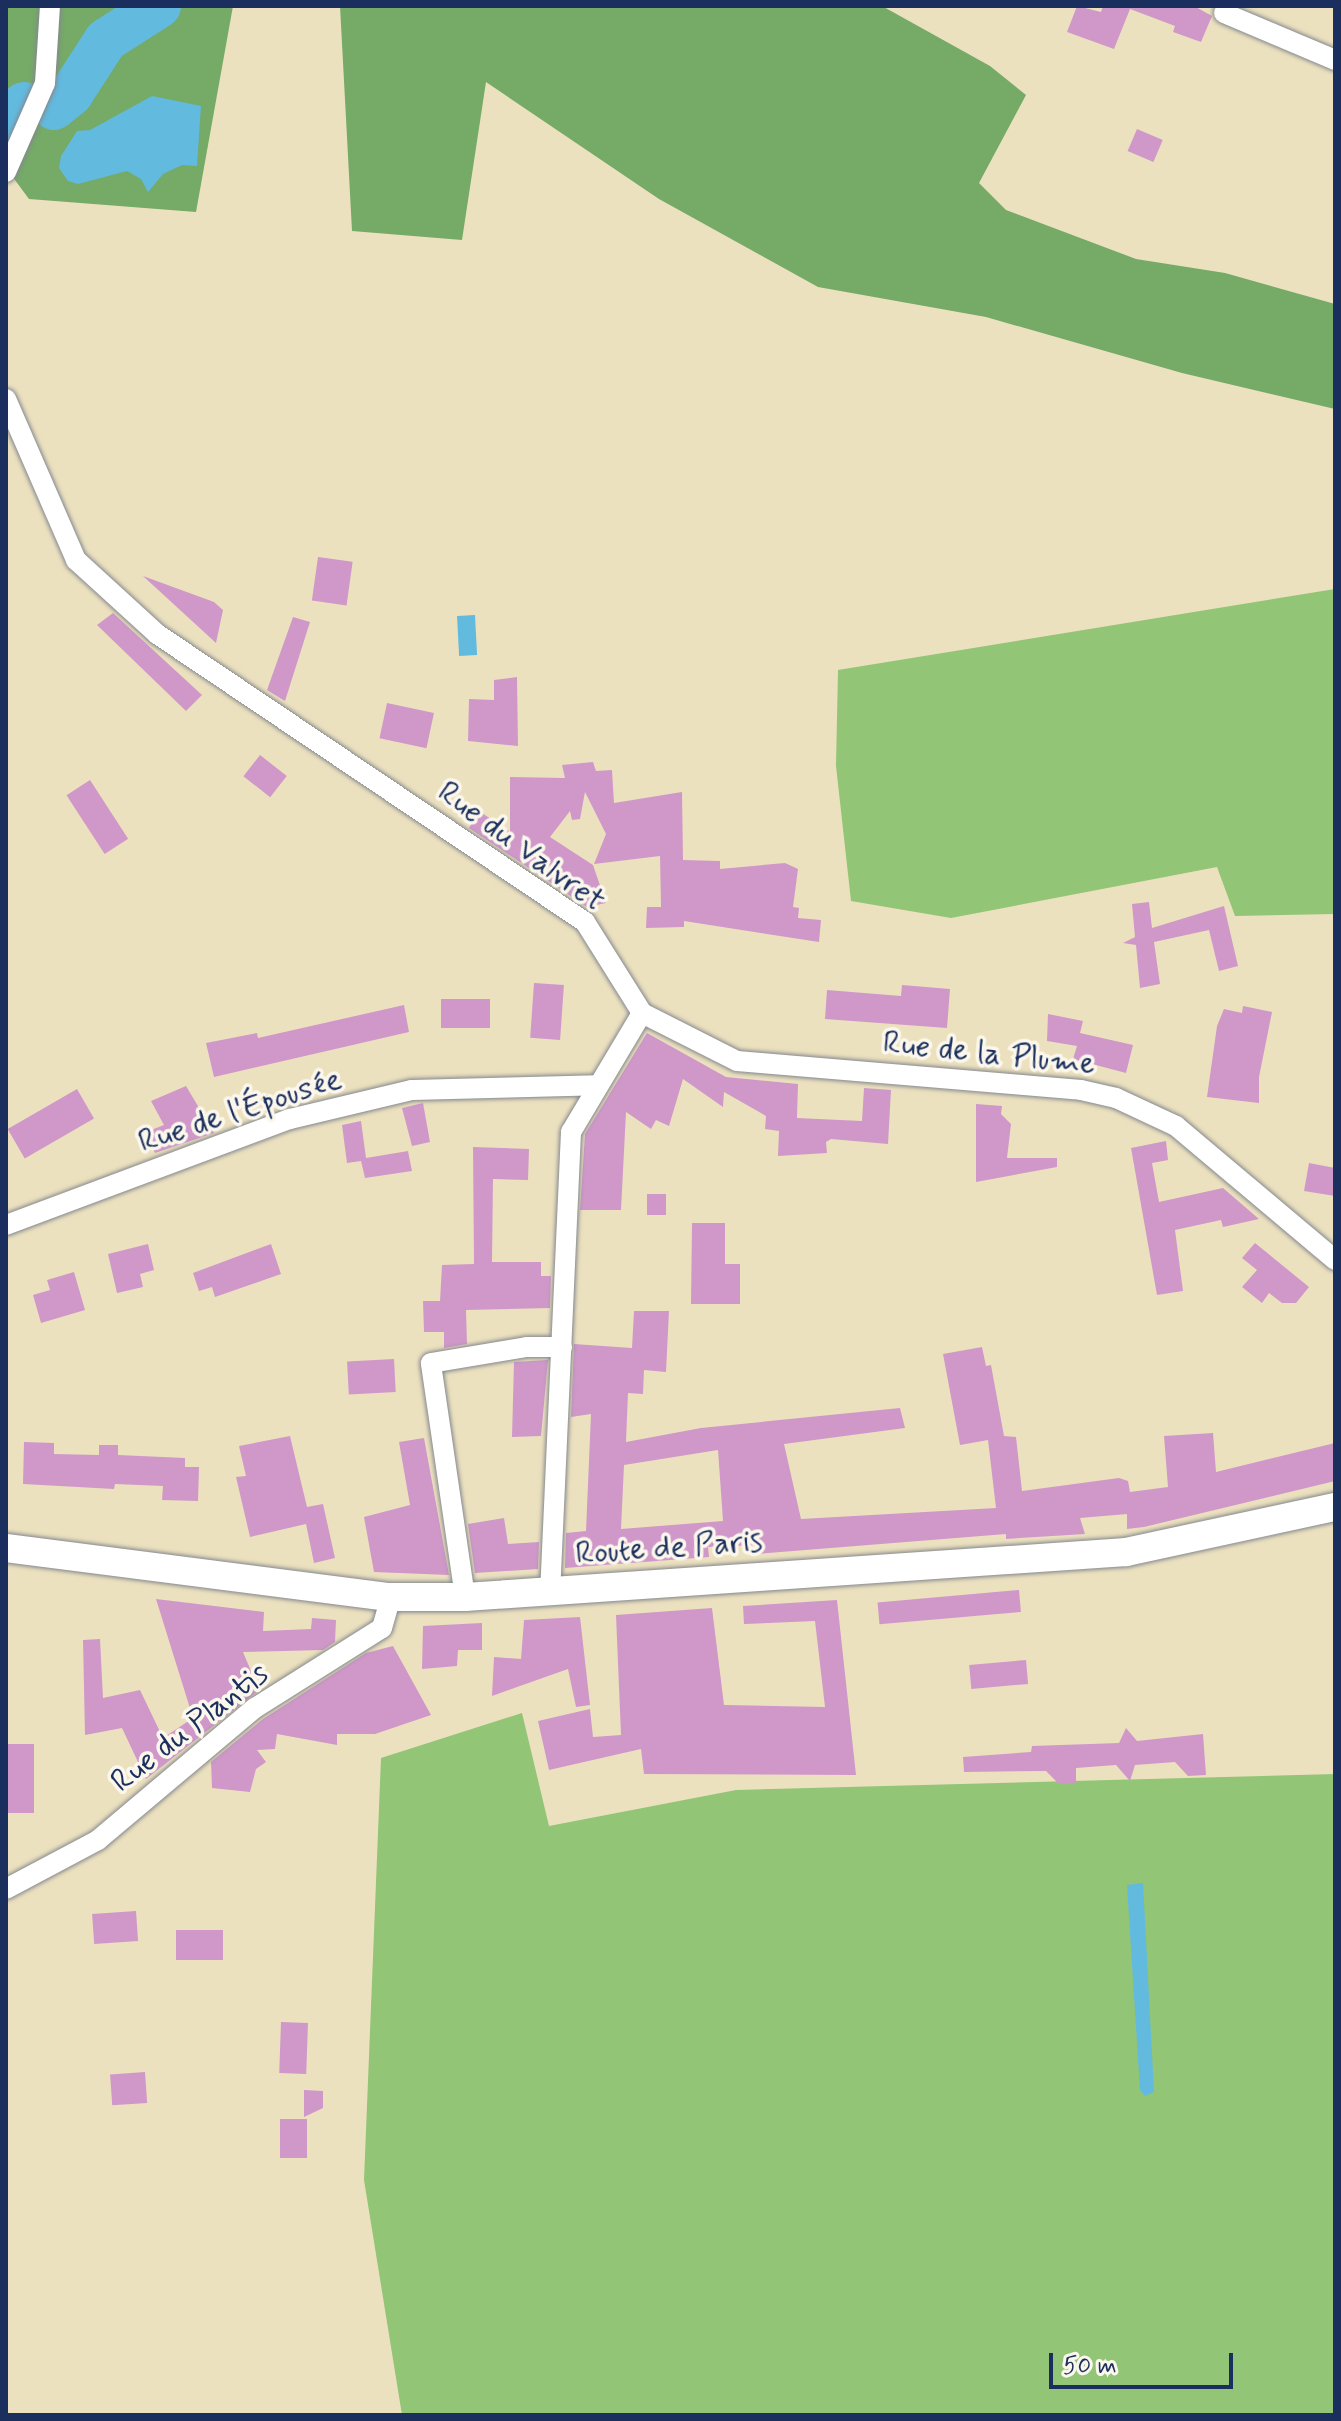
<!DOCTYPE html>
<html>
<head>
<meta charset="utf-8">
<style>
	body { margin:0 }
	#map { position:relative; width:1341px; height:2421px; overflow:hidden; background:#ece1bf; font-family:Mynerve,sans-serif }
	div>[style] { position:absolute }
	[style*='--x'] { left:calc(var(--x)*1px); top:calc(var(--y)*1px); width:calc(var(--w)*1px); rotate:calc(var(--a)*1deg) }
	.green>* { inset:0; background:#92c576 }
	.forest>* { inset:0; background:#75aa67 }
	.water>* { inset:0; background:#62badf; transform-origin:0 0 }
	.river>* { height:44px; margin:-22px; padding:0 22px; transform-origin:22px; border-radius:22px; background:#62badf }
	.building>* { inset:0; background:#cf98c9; transform-origin:0 0 }
	.roads { filter:drop-shadow(0 0 2px #84888e) drop-shadow(0 0 2px #84888e) }
	.minor>* { height:20px; margin:-10px; padding:0 10px; transform-origin:10px; border-radius:10px; background:#fff }
	.secondary>* { height:28px; margin:-14px; padding:0 14px; transform-origin:14px; border-radius:14px; background:#fff }
	span { translate:-50% -50%; white-space:nowrap; text-align:center; line-height:1.15; -webkit-text-stroke:7px #fbf7ec; paint-order:stroke }
	.street-label { font-size:32px; color:#1b2f5e }
	.frame { position:absolute; inset:0; border:8px solid #1b2f5e; pointer-events:none }
	.scale { position:absolute; left:1049px; top:2353px; width:184px; height:36px; box-sizing:border-box; border:4px solid #1b2f5e; border-top:0; padding-left:10px; font-size:24px; line-height:28px; white-space:nowrap; color:#1b2f5e; -webkit-text-stroke:6px #fbf7ec; paint-order:stroke }
</style>
</head>
<body>
<div id="map">
	<div class="green">
		<i style="clip-path:polygon(1335px 589px,1335px 914px,1235px 916px,1217px 867px,951px 918px,851px 901px,836px 766px,838px 670px)"></i>
		<i style="clip-path:polygon(522px 1713px,549px 1826px,736px 1790px,1335px 1774px,1335px 2415px,402px 2415px,364px 2180px,381px 1758px)"></i>
	</div>
	<div class="forest">
		<i style="clip-path:polygon(6px 6px,233px 6px,196px 212px,29px 199px,6px 168px)"></i>
		<i style="clip-path:polygon(340px 6px,882px 6px,990px 66px,1026px 95px,979px 183px,1006px 210px,1136px 259px,1225px 273px,1335px 304px,1335px 409px,1182px 373px,986px 317px,818px 287px,659px 199px,486px 82px,462px 240px,352px 231px)"></i>
	</div>
	<div class="water">
		<i style="clip-path:polygon(152px 96px,201px 106px,197px 166px,182px 165px,163px 174px,148px 192px,141px 179px,127px 171px,78px 184px,68px 181px,59px 168px,61px 156px,77px 131px,90px 130px)"></i>
		<i style="left:475px;top:615px;width:40px;height:18px;rotate:87deg"></i>
		<i style="clip-path:polygon(1143px 1883px,1154px 2092px,1145px 2096px,1140px 2090px,1127px 1885px)"></i>
	</div>
	<div class="river">
		<i style="--x:54;--y:108;--w:22;--a:-39"></i>
		<i style="--x:71;--y:94;--w:64;--a:-57.1"></i>
		<i style="--x:106;--y:40;--w:63;--a:-32.7"></i>
		<i style="--x:6;--y:128;--w:30;--a:-53"></i>
	</div>
	<div class="building">
		<i style="clip-path:polygon(1077px 6px,1101px 12px,1103px 6px,1194px 6px,1212px 16px,1201px 42px,1173px 32px,1175px 26px,1130px 9px,1114px 49px,1067px 32px)"></i>
		<i style="left:1137px;top:129px;width:28px;height:24px;rotate:23deg"></i>
		<i style="left:318px;top:557px;width:35px;height:44px;rotate:8deg"></i>
		<i style="clip-path:polygon(143px 576px,214px 602px,223px 610px,216px 643px)"></i>
		<i style="clip-path:polygon(113px 613px,202px 695px,186px 711px,97px 625px)"></i>
		<i style="clip-path:polygon(293px 617px,310px 622px,285px 701px,267px 690px)"></i>
		<i style="clip-path:polygon(517px 677px,518px 746px,468px 741px,469px 699px,494px 700px,494px 680px)"></i>
		<i style="left:387px;top:703px;width:48px;height:36px;rotate:12deg"></i>
		<i style="left:260px;top:755px;width:34px;height:27px;rotate:38deg"></i>
		<i style="clip-path:polygon(593px 762px,596px 771px,612px 770px,614px 803px,682px 792px,683px 860px,720px 861px,720px 869px,785px 863px,798px 869px,793px 907px,799px 908px,798px 918px,821px 920px,819px 942px,684px 921px,684px 927px,646px 928px,647px 907px,661px 907px,660px 856px,594px 864px,606px 834px,585px 792px,580px 819px,572px 820px,570px 811px,550px 837px,593px 865px,606px 903px,587px 907px,469px 828px,479px 811px,510px 832px,510px 777px,565px 778px,562px 765px)"></i>
		<i style="left:90px;top:780px;width:70px;height:28px;rotate:57deg"></i>
		<i style="clip-path:polygon(1149px 902px,1152px 928px,1224px 906px,1238px 966px,1219px 971px,1209px 930px,1154px 942px,1160px 984px,1140px 988px,1136px 945px,1123px 943px,1135px 937px,1132px 904px)"></i>
		<i style="left:534px;top:983px;width:30px;height:55px;rotate:4deg"></i>
		<i style="clip-path:polygon(902px 985px,950px 989px,947px 1028px,825px 1019px,827px 990px,901px 996px)"></i>
		<i style="left:441px;top:999px;width:49px;height:29px"></i>
		<i style="clip-path:polygon(404px 1005px,409px 1032px,214px 1077px,206px 1043px,257px 1033px,258px 1038px)"></i>
		<i style="clip-path:polygon(1243px 1006px,1272px 1012px,1259px 1077px,1259px 1103px,1207px 1097px,1217px 1026px,1224px 1009px,1242px 1013px)"></i>
		<i style="clip-path:polygon(1048px 1014px,1083px 1021px,1080px 1033px,1133px 1045px,1126px 1073px,1073px 1059px,1077px 1046px,1047px 1041px)"></i>
		<i style="clip-path:polygon(647px 1033px,726px 1077px,798px 1084px,797px 1118px,862px 1121px,864px 1088px,891px 1090px,888px 1144px,831px 1139px,826px 1142px,827px 1153px,778px 1156px,779px 1131px,765px 1129px,766px 1116px,724px 1092px,723px 1107px,683px 1079px,669px 1126px,656px 1120px,651px 1129px,626px 1112px,621px 1210px,580px 1210px,585px 1134px)"></i>
		<i style="clip-path:polygon(186px 1086px,214px 1133px,155px 1153px,146px 1132px,164px 1125px,151px 1101px)"></i>
		<i style="left:77px;top:1089px;width:34px;height:80px;rotate:60deg"></i>
		<i style="clip-path:polygon(423px 1103px,430px 1142px,412px 1146px,402px 1108px)"></i>
		<i style="clip-path:polygon(976px 1104px,1002px 1106px,1001px 1114px,1011px 1124px,1007px 1158px,1057px 1158px,1057px 1167px,976px 1182px)"></i>
		<i style="clip-path:polygon(361px 1121px,366px 1158px,408px 1151px,412px 1171px,365px 1178px,361px 1161px,347px 1163px,342px 1125px)"></i>
		<i style="clip-path:polygon(1166px 1141px,1168px 1160px,1152px 1163px,1159px 1202px,1223px 1188px,1259px 1219px,1223px 1227px,1221px 1220px,1175px 1230px,1183px 1291px,1157px 1295px,1131px 1148px)"></i>
		<i style="clip-path:polygon(473px 1147px,529px 1149px,528px 1180px,493px 1179px,492px 1262px,541px 1262px,541px 1276px,551px 1276px,550px 1308px,466px 1310px,467px 1344px,444px 1348px,444px 1332px,424px 1332px,423px 1301px,440px 1301px,442px 1265px,474px 1264px)"></i>
		<i style="clip-path:polygon(1309px 1163px,1335px 1168px,1335px 1196px,1304px 1191px)"></i>
		<i style="left:647px;top:1194px;width:19px;height:21px"></i>
		<i style="clip-path:polygon(692px 1223px,725px 1223px,725px 1264px,740px 1264px,740px 1304px,691px 1304px)"></i>
		<i style="clip-path:polygon(1255px 1243px,1309px 1287px,1296px 1303px,1282px 1303px,1269px 1293px,1262px 1303px,1242px 1287px,1257px 1270px,1242px 1258px)"></i>
		<i style="clip-path:polygon(148px 1244px,154px 1270px,140px 1274px,143px 1287px,117px 1293px,108px 1254px)"></i>
		<i style="clip-path:polygon(271px 1244px,281px 1274px,215px 1297px,212px 1287px,199px 1291px,193px 1273px)"></i>
		<i style="clip-path:polygon(74px 1272px,85px 1310px,41px 1323px,33px 1295px,50px 1290px,47px 1280px)"></i>
		<i style="clip-path:polygon(evenodd,634px 1311px,669px 1311px,666px 1372px,644px 1370px,643px 1394px,628px 1393px,626px 1442px,701px 1428px,900px 1408px,905px 1428px,784px 1444px,801px 1519px,996px 1508px,988px 1440px,960px 1445px,943px 1354px,982px 1347px,986px 1366px,991px 1365px,1004px 1436px,1016px 1437px,1022px 1491px,1119px 1478px,1128px 1481px,1130px 1492px,1168px 1487px,1164px 1436px,1213px 1433px,1216px 1472px,1335px 1443px,1335px 1481px,1144px 1527px,1127px 1529px,1127px 1514px,1080px 1518px,1085px 1534px,1006px 1539px,1006px 1534px,757px 1554px,757px 1545px,708px 1547px,709px 1557px,565px 1568px,566px 1533px,586px 1531px,591px 1414px,571px 1417px,574px 1344px,632px 1348px,634px 1311px,718px 1450px,723px 1521px,621px 1529px,624px 1465px,718px 1450px)"></i>
		<i style="left:394px;top:1359px;width:33px;height:47px;rotate:87deg"></i>
		<i style="clip-path:polygon(548px 1360px,541px 1436px,512px 1437px,514px 1362px)"></i>
		<i style="clip-path:polygon(290px 1436px,307px 1507px,323px 1504px,335px 1558px,314px 1563px,306px 1524px,250px 1537px,236px 1477px,246px 1476px,239px 1446px)"></i>
		<i style="clip-path:polygon(424px 1438px,449px 1575px,374px 1572px,364px 1517px,410px 1505px,399px 1442px)"></i>
		<i style="clip-path:polygon(24px 1442px,54px 1443px,54px 1454px,99px 1455px,99px 1445px,118px 1445px,118px 1455px,185px 1458px,185px 1467px,199px 1467px,198px 1501px,162px 1500px,163px 1486px,115px 1484px,114px 1489px,23px 1484px)"></i>
		<i style="clip-path:polygon(504px 1518px,508px 1544px,539px 1542px,538px 1569px,475px 1573px,468px 1524px)"></i>
		<i style="left:1019px;top:1590px;width:22px;height:142px;rotate:85deg"></i>
		<i style="clip-path:polygon(156px 1599px,264px 1612px,263px 1631px,311px 1629px,312px 1618px,336px 1620px,335px 1642px,323px 1650px,243px 1652px,259px 1690px,146px 1779px,122px 1728px,85px 1735px,83px 1640px,100px 1639px,103px 1698px,140px 1690px,163px 1738px,193px 1718px)"></i>
		<i style="clip-path:polygon(837px 1600px,856px 1775px,644px 1774px,641px 1749px,549px 1770px,538px 1721px,590px 1709px,593px 1737px,621px 1735px,616px 1615px,712px 1608px,724px 1705px,825px 1707px,815px 1621px,744px 1624px,743px 1606px)"></i>
		<i style="clip-path:polygon(580px 1617px,590px 1705px,576px 1707px,568px 1669px,492px 1696px,494px 1657px,521px 1659px,524px 1620px)"></i>
		<i style="clip-path:polygon(482px 1623px,482px 1650px,458px 1650px,457px 1666px,422px 1669px,423px 1626px)"></i>
		<i style="clip-path:polygon(393px 1646px,431px 1715px,375px 1734px,337px 1734px,337px 1745px,277px 1734px,275px 1749px,257px 1750px,266px 1762px,256px 1769px,250px 1792px,212px 1788px,211px 1762px,263px 1719px,366px 1653px)"></i>
		<i style="left:1026px;top:1660px;width:24px;height:57px;rotate:85deg"></i>
		<i style="clip-path:polygon(1126px 1728px,1137px 1741px,1203px 1734px,1206px 1775px,1188px 1776px,1175px 1762px,1135px 1765px,1130px 1781px,1116px 1765px,1076px 1768px,1076px 1783px,1059px 1784px,1046px 1771px,964px 1772px,963px 1757px,1031px 1752px,1032px 1746px,1119px 1743px)"></i>
		<i style="left:34px;top:1744px;width:69px;height:28px;rotate:90deg"></i>
		<i style="left:136px;top:1911px;width:30px;height:44px;rotate:86deg"></i>
		<i style="left:223px;top:1930px;width:30px;height:47px;rotate:90deg"></i>
		<i style="left:281px;top:2022px;width:27px;height:51px;rotate:2deg"></i>
		<i style="left:145px;top:2072px;width:31px;height:35px;rotate:86deg"></i>
		<i style="clip-path:polygon(304px 2090px,323px 2091px,323px 2108px,304px 2117px)"></i>
		<i style="left:280px;top:2119px;width:27px;height:39px"></i>
	</div>
	<div class="roads">
		<div class="minor">
			<i style="--x:1224;--y:13;--w:121;--a:22.9"></i>
			<i style="--x:6;--y:172;--w:97;--a:-66.3"></i>
			<i style="--x:45;--y:83;--w:77;--a:-86.3"></i>
			<i style="--x:6;--y:399;--w:176;--a:66.5"></i>
			<i style="--x:76;--y:560;--w:110;--a:42.4"></i>
			<i style="--x:157;--y:634;--w:516;--a:33.94"></i>
			<i style="--x:585;--y:922;--w:107;--a:57.9"></i>
			<i style="--x:642;--y:1013;--w:139;--a:120.8"></i>
			<i style="--x:571;--y:1132;--w:459;--a:92.6"></i>
			<i style="--x:642;--y:1013;--w:106;--a:26.8"></i>
			<i style="--x:737;--y:1061;--w:345;--a:4.8"></i>
			<i style="--x:1081;--y:1090;--w:36;--a:13"></i>
			<i style="--x:1116;--y:1098;--w:66;--a:25"></i>
			<i style="--x:1176;--y:1126;--w:208;--a:40.1"></i>
			<i style="--x:6;--y:1225;--w:303;--a:-20.5"></i>
			<i style="--x:290;--y:1119;--w:125;--a:-13.4"></i>
			<i style="--x:412;--y:1090;--w:185;--a:-1.5"></i>
			<i style="--x:465;--y:1597;--w:236;--a:-98.3"></i>
			<i style="--x:431;--y:1363;--w:97;--a:-9.5"></i>
			<i style="--x:527;--y:1347;--w:35;--a:0"></i>
			<i style="--x:6;--y:1889;--w:104;--a:-28"></i>
			<i style="--x:98;--y:1840;--w:205;--a:-40.1"></i>
			<i style="--x:255;--y:1708;--w:150;--a:-32.2"></i>
			<i style="--x:382;--y:1628;--w:32;--a:-74"></i>
		</div>
		<div class="secondary">
			<i style="--x:6;--y:1548;--w:388;--a:7.3"></i>
			<i style="--x:391;--y:1597;--w:74;--a:0"></i>
			<i style="--x:465;--y:1597;--w:663;--a:-3.89"></i>
			<i style="--x:1126;--y:1552;--w:214;--a:-12.2"></i>
		</div>
	</div>
	<div class="street-label">
		<span style="left:521px;top:847px;rotate:36deg">Rue du Valvret</span>
		<span style="left:989px;top:1054px;rotate:6deg">Rue de la Plume</span>
		<span style="left:240px;top:1111px;rotate:-18deg">Rue de l'Épousée</span>
		<span style="left:669px;top:1548px;rotate:-4deg">Route de Paris</span>
		<span style="left:190px;top:1728px;rotate:-38deg">Rue du Plantis</span>
	</div>
	<div class="frame"></div>
	<div class="scale">50 m</div>
</div>
</body>
</html>
